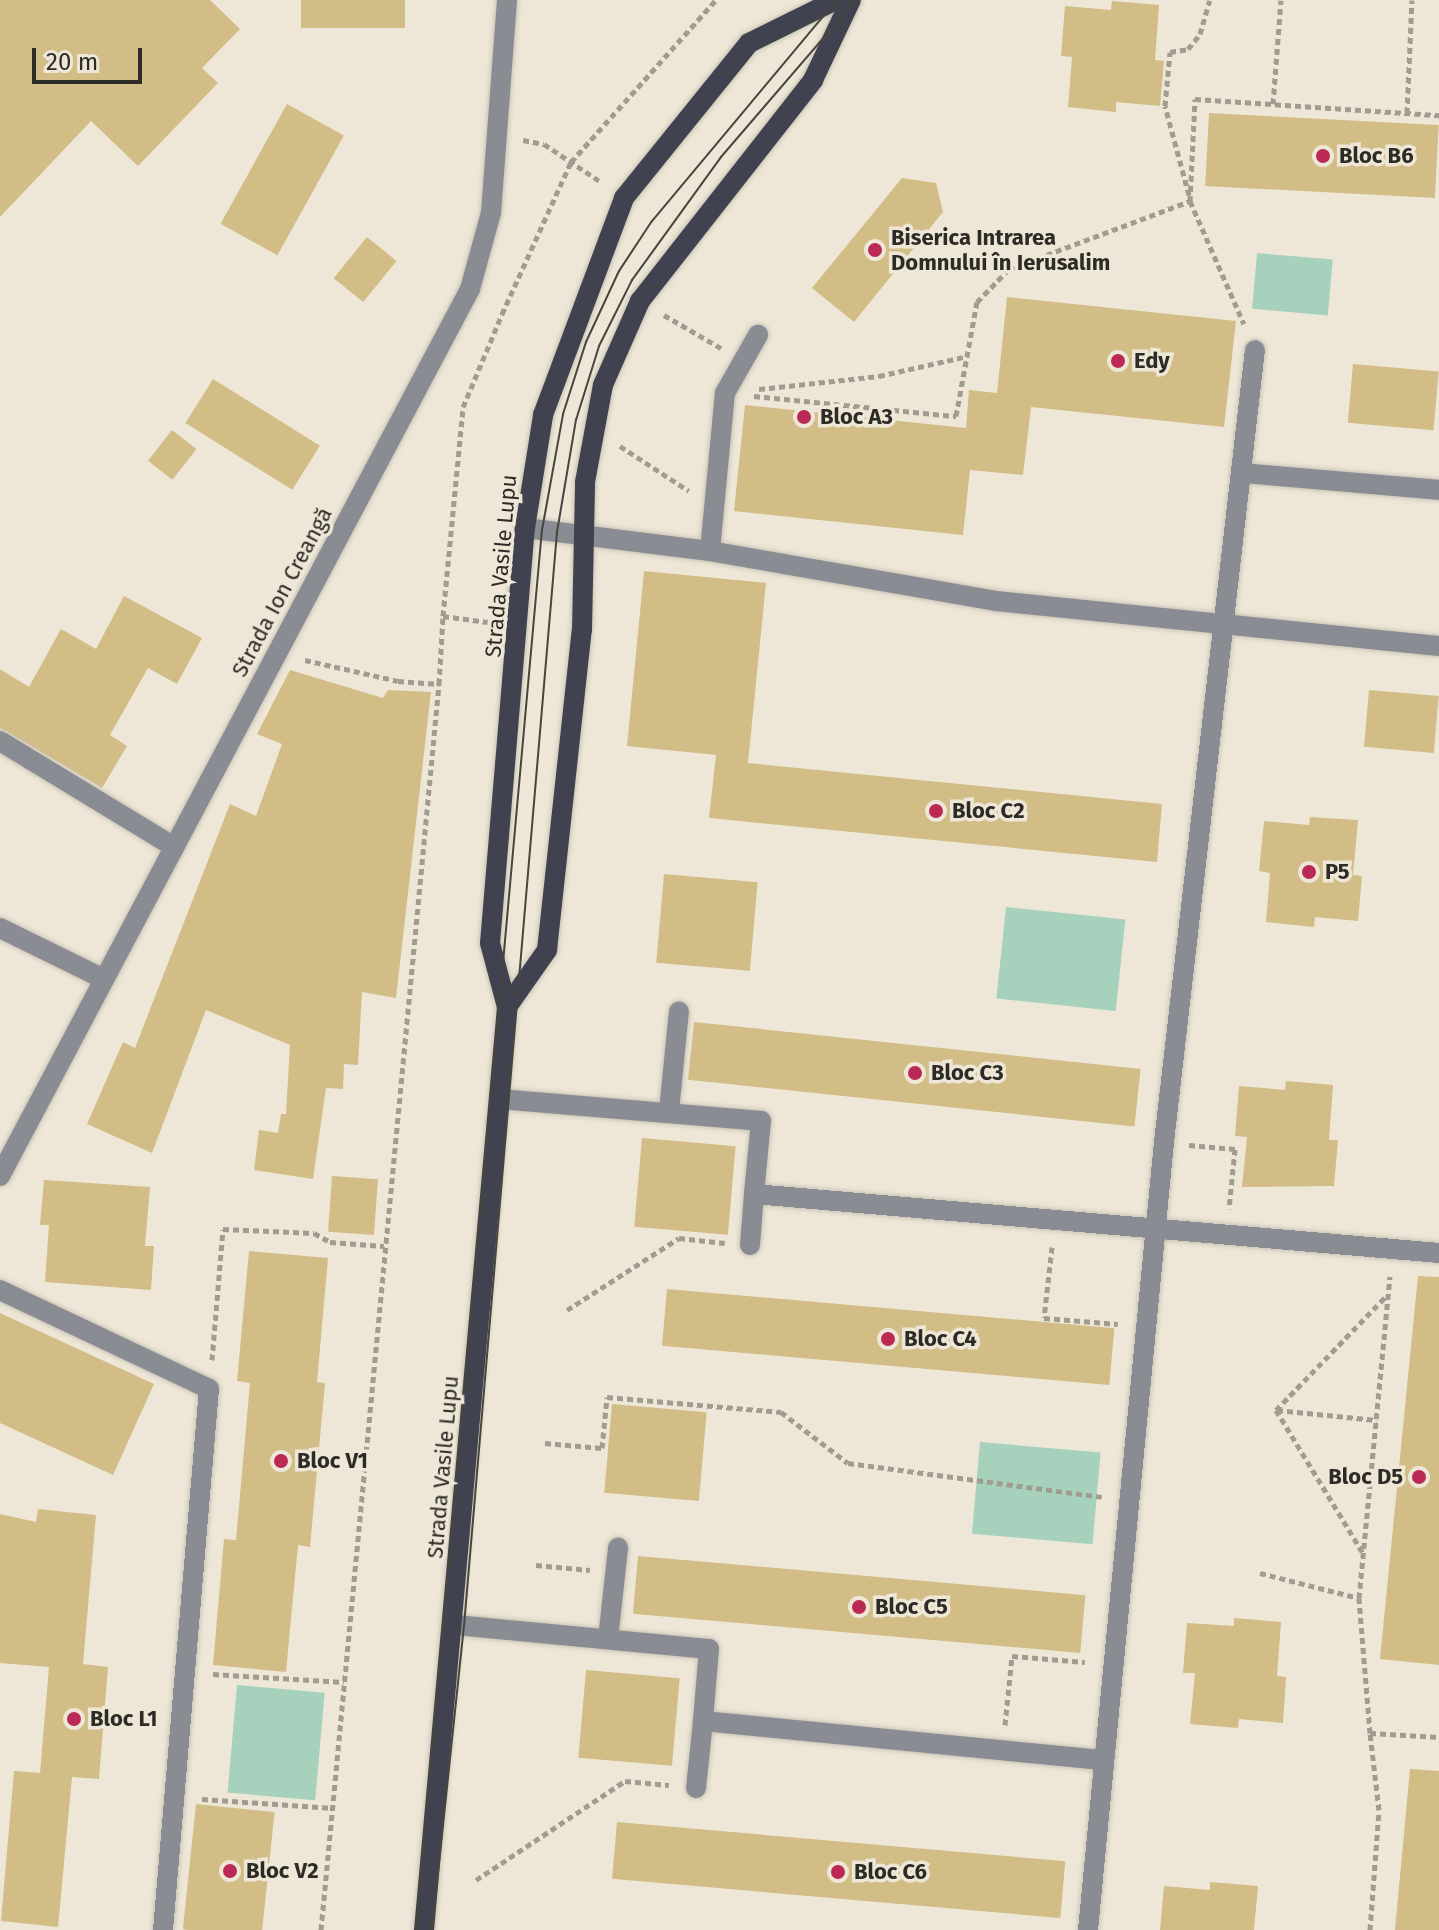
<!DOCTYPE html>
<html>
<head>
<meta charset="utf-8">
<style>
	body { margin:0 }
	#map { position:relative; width:1439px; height:1930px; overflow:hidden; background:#eee7d7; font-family:"Fira Sans",sans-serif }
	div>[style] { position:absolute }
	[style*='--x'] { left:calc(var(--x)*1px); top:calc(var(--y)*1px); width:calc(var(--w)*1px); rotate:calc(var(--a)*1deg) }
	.green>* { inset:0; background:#a6d1bc; transform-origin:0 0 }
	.building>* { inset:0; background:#d2bd87; transform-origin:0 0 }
	.path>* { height:5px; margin-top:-2.5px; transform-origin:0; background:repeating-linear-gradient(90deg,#a19c90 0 6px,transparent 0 10px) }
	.roads { filter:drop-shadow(0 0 2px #cbc5b7) drop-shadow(0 0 2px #cbc5b7) }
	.minor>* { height:20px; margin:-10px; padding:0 10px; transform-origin:10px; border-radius:10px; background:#8a8c93 }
	.major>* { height:20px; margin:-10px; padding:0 10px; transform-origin:10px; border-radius:10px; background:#40434f }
	.tram>* { height:2px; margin:-1px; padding:0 1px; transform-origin:1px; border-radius:1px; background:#47453d }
	.dots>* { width:22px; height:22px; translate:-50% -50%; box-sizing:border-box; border:4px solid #eee7d7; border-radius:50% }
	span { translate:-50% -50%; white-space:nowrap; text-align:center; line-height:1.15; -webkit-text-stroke:7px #eee7d7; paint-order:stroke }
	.poi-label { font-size:22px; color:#2d2b25; font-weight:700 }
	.left { translate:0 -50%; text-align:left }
	.right { translate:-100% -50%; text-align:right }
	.street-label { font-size:22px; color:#2d2b25 }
	.scale { position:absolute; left:32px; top:48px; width:110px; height:36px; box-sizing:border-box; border:4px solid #2d2b25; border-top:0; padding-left:10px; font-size:24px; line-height:28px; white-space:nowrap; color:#2d2b25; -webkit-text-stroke:6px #eee7d7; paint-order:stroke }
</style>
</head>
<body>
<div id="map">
	<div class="green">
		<i style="left:1257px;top:253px;width:76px;height:56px;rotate:5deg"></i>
		<i style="left:1006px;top:907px;width:120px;height:92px;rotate:6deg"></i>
		<i style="left:980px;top:1442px;width:121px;height:92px;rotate:5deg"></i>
		<i style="left:237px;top:1685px;width:88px;height:108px;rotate:5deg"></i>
	</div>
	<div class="building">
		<i style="clip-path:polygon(0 0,210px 0,240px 29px,202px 68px,218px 83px,138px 166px,91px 121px,0 217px)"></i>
		<i style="left:301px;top:0;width:104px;height:28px"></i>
		<i style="clip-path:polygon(1112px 1px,1159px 5px,1155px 60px,1164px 61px,1160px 106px,1116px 102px,1116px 112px,1068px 107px,1072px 57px,1061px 56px,1065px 6px,1111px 10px)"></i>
		<i style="left:287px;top:104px;width:65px;height:137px;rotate:29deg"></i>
		<i style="left:1209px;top:113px;width:230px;height:73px;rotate:3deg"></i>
		<i style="clip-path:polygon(902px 178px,936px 183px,943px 212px,854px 322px,812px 288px)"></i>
		<i style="left:367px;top:237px;width:38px;height:53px;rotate:39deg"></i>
		<i style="clip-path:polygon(1007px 297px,1236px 321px,1224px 427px,1031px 407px,1023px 475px,970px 470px,963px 535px,734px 511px,745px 405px,966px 428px,969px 390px,997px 393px)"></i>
		<i style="left:1353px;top:364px;width:86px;height:59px;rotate:5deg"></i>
		<i style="left:213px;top:379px;width:126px;height:52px;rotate:32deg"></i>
		<i style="left:172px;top:430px;width:31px;height:39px;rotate:38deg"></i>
		<i style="clip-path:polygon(644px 571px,766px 583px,748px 763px,1162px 804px,1157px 862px,709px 818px,716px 755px,627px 746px)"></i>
		<i style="clip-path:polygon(124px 596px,202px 638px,177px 684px,148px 668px,110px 735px,127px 746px,102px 788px,0 728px,0 669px,29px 687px,61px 629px,96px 649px)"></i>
		<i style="clip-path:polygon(290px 670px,383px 698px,388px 690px,431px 692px,396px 998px,362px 992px,358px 1065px,344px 1064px,343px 1089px,326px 1088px,313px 1179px,254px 1170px,259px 1130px,278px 1133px,281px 1114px,286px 1114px,290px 1045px,206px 1010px,152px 1153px,87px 1124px,123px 1042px,135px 1048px,230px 804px,256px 816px,282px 744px,257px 734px)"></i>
		<i style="left:1369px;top:690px;width:70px;height:57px;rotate:5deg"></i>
		<i style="clip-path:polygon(1310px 817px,1358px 820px,1353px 875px,1362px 876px,1358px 921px,1315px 917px,1314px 927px,1266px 922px,1270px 873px,1259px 871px,1264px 821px,1309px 825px)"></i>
		<i style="left:664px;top:874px;width:94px;height:89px;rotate:5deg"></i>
		<i style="left:694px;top:1022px;width:449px;height:58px;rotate:6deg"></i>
		<i style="clip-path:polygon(1286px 1081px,1333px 1085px,1329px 1140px,1338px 1140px,1334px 1186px,1242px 1187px,1247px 1137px,1235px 1136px,1239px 1086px,1285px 1090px)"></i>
		<i style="left:642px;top:1138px;width:94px;height:89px;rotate:5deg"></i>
		<i style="left:332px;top:1176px;width:46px;height:56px;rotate:4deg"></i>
		<i style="clip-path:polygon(44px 1180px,150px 1187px,145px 1246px,154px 1246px,151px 1290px,45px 1282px,49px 1225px,40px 1225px)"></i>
		<i style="clip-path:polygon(249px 1251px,328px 1258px,317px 1382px,325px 1383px,310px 1547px,298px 1545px,286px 1672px,213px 1665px,224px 1539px,236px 1540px,250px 1383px,237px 1381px)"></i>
		<i style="clip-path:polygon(1418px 1276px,1439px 1277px,1439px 1665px,1380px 1659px)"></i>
		<i style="left:667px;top:1289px;width:449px;height:57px;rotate:5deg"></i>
		<i style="clip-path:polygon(0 1313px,154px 1384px,113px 1475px,0 1423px)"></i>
		<i style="left:612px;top:1404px;width:95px;height:89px;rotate:5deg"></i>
		<i style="clip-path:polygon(38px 1509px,96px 1515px,83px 1664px,108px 1667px,99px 1779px,72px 1777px,58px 1927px,1px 1921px,14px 1771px,40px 1773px,49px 1667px,0 1663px,0 1514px,36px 1522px)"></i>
		<i style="left:638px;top:1556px;width:449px;height:58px;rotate:5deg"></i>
		<i style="clip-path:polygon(1234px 1618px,1281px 1622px,1277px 1676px,1286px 1677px,1283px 1723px,1239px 1719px,1238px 1728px,1190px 1724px,1195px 1673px,1183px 1673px,1187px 1623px,1234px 1626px)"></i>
		<i style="left:586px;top:1670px;width:94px;height:88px;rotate:5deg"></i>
		<i style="clip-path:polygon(1410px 1769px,1439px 1771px,1439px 1930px,1395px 1930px)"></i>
		<i style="left:196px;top:1804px;width:79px;height:126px;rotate:6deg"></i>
		<i style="left:617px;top:1822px;width:450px;height:57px;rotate:5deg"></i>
		<i style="clip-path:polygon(1210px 1882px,1258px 1886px,1254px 1930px,1160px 1930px,1164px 1886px,1210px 1890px)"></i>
	</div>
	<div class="path">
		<i style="--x:1273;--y:104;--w:104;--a:-85.6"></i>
		<i style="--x:1407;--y:113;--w:113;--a:-87.5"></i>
		<i style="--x:523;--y:140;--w:21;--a:11"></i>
		<i style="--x:544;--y:144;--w:69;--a:33.7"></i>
		<i style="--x:1189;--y:195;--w:92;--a:-105.1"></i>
		<i style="--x:1165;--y:106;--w:54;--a:-84.7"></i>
		<i style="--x:1170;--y:52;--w:18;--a:-9"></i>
		<i style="--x:1188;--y:49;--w:19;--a:-51"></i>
		<i style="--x:1200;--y:34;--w:35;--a:-74"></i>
		<i style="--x:1190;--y:201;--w:102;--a:-87.2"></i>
		<i style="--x:1195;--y:99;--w:245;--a:3.8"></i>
		<i style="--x:664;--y:315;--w:66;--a:30.1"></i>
		<i style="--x:759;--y:389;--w:121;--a:-6.2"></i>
		<i style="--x:879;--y:376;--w:86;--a:-12.7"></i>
		<i style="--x:754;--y:396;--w:203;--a:5.7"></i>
		<i style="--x:956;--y:416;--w:116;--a:-79.6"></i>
		<i style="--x:977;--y:302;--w:46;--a:-45.9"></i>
		<i style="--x:1009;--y:269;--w:193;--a:-20.6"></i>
		<i style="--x:1190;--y:201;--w:134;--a:66.3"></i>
		<i style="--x:620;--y:446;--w:82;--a:33.1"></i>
		<i style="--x:443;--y:616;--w:210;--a:-84.5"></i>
		<i style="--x:463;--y:407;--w:101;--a:-67.2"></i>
		<i style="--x:502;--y:314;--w:167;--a:-65.6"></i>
		<i style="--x:571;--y:162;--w:217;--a:-48.2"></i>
		<i style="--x:305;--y:660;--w:95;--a:12.7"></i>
		<i style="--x:398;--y:681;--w:41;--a:4.2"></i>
		<i style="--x:439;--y:684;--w:68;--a:-86.6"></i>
		<i style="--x:443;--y:616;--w:45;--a:7.6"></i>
		<i style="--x:1189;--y:1145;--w:46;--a:5"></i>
		<i style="--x:1235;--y:1149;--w:60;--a:95.7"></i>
		<i style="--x:1052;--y:1247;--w:71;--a:96.4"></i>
		<i style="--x:1044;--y:1318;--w:74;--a:4.6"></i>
		<i style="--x:567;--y:1310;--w:133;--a:-32.7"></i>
		<i style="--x:679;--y:1238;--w:46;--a:6.2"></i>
		<i style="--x:212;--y:1360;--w:131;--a:-85.2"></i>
		<i style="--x:223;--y:1229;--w:91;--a:2.5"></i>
		<i style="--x:314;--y:1233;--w:18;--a:29"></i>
		<i style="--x:330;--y:1242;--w:54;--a:4.2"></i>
		<i style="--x:1276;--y:1410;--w:167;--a:58.7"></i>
		<i style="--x:1276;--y:1410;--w:160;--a:-46"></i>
		<i style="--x:1277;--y:1410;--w:100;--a:5.8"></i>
		<i style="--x:545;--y:1443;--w:57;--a:5"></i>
		<i style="--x:602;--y:1448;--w:51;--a:-84.4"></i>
		<i style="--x:607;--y:1397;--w:175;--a:4.9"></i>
		<i style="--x:781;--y:1412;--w:84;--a:37.3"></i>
		<i style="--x:848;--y:1463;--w:256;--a:7.6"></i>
		<i style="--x:536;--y:1565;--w:54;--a:5.3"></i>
		<i style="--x:1260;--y:1573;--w:102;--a:14.2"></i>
		<i style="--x:213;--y:1674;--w:131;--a:3.5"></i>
		<i style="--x:1005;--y:1725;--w:69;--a:-84.2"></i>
		<i style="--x:1012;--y:1656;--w:73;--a:4.7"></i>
		<i style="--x:1370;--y:1733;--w:135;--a:-94.7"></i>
		<i style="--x:1359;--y:1598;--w:323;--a:-84.5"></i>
		<i style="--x:202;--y:1799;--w:131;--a:3.9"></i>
		<i style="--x:476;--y:1880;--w:179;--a:-33.6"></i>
		<i style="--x:625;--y:1781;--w:44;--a:5.2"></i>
		<i style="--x:321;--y:1930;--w:1252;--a:-84.59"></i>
		<i style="--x:1370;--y:1930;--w:120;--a:-85.7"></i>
		<i style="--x:1379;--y:1810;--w:78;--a:-96.7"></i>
		<i style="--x:1370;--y:1733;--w:69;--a:3.3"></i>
	</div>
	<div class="roads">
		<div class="minor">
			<i style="--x:1242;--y:473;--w:198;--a:4.9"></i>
			<i style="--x:525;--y:528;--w:186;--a:7.1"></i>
			<i style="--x:710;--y:551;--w:290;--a:9.9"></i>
			<i style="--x:996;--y:601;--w:445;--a:5.8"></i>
			<i style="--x:710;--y:551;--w:159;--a:-84.6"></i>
			<i style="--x:725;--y:393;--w:67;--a:-60.4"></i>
			<i style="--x:0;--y:741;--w:204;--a:31.3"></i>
			<i style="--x:0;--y:928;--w:114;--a:26.1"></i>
			<i style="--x:500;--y:1099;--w:262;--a:4.8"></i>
			<i style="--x:761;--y:1121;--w:73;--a:95.5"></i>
			<i style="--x:669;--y:1111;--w:100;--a:-84.3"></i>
			<i style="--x:0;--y:1176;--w:1004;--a:-62.08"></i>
			<i style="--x:470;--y:289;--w:79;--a:-74.6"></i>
			<i style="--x:491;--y:213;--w:214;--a:-85.7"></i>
			<i style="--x:750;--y:1245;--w:51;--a:-85.5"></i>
			<i style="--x:754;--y:1194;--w:688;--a:4.92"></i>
			<i style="--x:0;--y:1290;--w:231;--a:25.3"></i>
			<i style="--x:209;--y:1389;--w:543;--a:94.86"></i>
			<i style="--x:455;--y:1625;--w:255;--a:5.4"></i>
			<i style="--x:709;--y:1649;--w:72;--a:94.8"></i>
			<i style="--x:608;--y:1639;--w:92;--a:-83.7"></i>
			<i style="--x:696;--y:1788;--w:67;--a:-84"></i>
			<i style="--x:703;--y:1721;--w:403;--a:5.6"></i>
			<i style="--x:1088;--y:1930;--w:792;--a:-84.49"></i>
			<i style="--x:1164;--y:1142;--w:797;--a:-83.45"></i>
		</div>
		<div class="major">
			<i style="--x:507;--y:1007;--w:70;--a:-54.9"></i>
			<i style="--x:547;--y:950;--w:322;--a:-83.8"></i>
			<i style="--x:582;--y:630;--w:148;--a:-88.8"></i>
			<i style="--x:585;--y:482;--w:99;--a:-79.5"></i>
			<i style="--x:603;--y:385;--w:92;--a:-66.2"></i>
			<i style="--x:640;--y:301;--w:281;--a:-51.9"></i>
			<i style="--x:813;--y:80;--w:89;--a:-64.6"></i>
			<i style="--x:424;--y:1930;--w:927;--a:-84.86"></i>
			<i style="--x:507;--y:1007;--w:66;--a:-104.9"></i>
			<i style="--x:490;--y:943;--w:416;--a:-85.2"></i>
			<i style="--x:525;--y:528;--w:114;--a:-80.9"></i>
			<i style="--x:543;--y:415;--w:232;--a:-69.5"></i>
			<i style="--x:624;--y:198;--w:199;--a:-51.1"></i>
			<i style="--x:749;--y:43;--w:97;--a:-26.3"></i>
		</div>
	</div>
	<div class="tram">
		<i style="--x:416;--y:1930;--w:1406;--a:-84.86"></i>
		<i style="--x:542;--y:530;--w:118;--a:-79.7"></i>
		<i style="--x:563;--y:414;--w:76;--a:-72.3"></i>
		<i style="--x:586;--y:342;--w:78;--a:-65.1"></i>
		<i style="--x:619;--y:271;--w:60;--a:-56.6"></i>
		<i style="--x:652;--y:221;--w:288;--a:-50.1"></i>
		<i style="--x:432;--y:1930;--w:306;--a:-84"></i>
		<i style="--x:464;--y:1626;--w:1098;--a:-85.14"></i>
		<i style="--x:557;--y:532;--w:114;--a:-80.4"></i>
		<i style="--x:576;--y:420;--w:77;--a:-72.7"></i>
		<i style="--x:599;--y:346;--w:74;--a:-63.4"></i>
		<i style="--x:632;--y:280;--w:152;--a:-54.1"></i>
		<i style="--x:721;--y:157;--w:207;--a:-49.3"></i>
	</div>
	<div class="dots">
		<i style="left:1323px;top:156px;background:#ba2a54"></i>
		<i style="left:875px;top:250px;background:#ba2a54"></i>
		<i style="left:1118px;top:361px;background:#ba2a54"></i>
		<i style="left:804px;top:417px;background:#ba2a54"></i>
		<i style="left:936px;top:811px;background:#ba2a54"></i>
		<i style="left:1309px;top:872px;background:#ba2a54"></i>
		<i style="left:915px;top:1073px;background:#ba2a54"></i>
		<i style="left:888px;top:1339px;background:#ba2a54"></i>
		<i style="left:281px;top:1461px;background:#ba2a54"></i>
		<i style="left:1419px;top:1477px;background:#ba2a54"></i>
		<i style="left:859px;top:1607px;background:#ba2a54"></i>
		<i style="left:74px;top:1719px;background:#ba2a54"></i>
		<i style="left:230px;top:1871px;background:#ba2a54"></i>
		<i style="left:838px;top:1872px;background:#ba2a54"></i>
	</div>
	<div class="poi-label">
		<span class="left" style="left:1339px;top:156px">Bloc B6</span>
		<span class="left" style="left:891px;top:250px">Biserica Intrarea<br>Domnului în Ierusalim</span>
		<span class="left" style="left:1134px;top:361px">Edy</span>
		<span class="left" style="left:820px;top:417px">Bloc A3</span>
		<span class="left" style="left:952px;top:811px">Bloc C2</span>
		<span class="left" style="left:1325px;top:872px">P5</span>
		<span class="left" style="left:931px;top:1073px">Bloc C3</span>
		<span class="left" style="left:904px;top:1339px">Bloc C4</span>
		<span class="left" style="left:297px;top:1461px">Bloc V1</span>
		<span class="right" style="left:1403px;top:1477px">Bloc D5</span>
		<span class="left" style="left:875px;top:1607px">Bloc C5</span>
		<span class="left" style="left:90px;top:1719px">Bloc L1</span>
		<span class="left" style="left:246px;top:1871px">Bloc V2</span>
		<span class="left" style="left:854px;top:1872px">Bloc C6</span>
	</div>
	<div class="street-label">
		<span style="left:501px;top:566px;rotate:-85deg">Strada Vasile Lupu</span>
		<span style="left:282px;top:592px;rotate:-62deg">Strada Ion Creangă</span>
		<span style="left:443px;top:1467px;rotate:-85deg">Strada Vasile Lupu</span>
	</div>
	<div class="scale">20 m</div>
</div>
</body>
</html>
